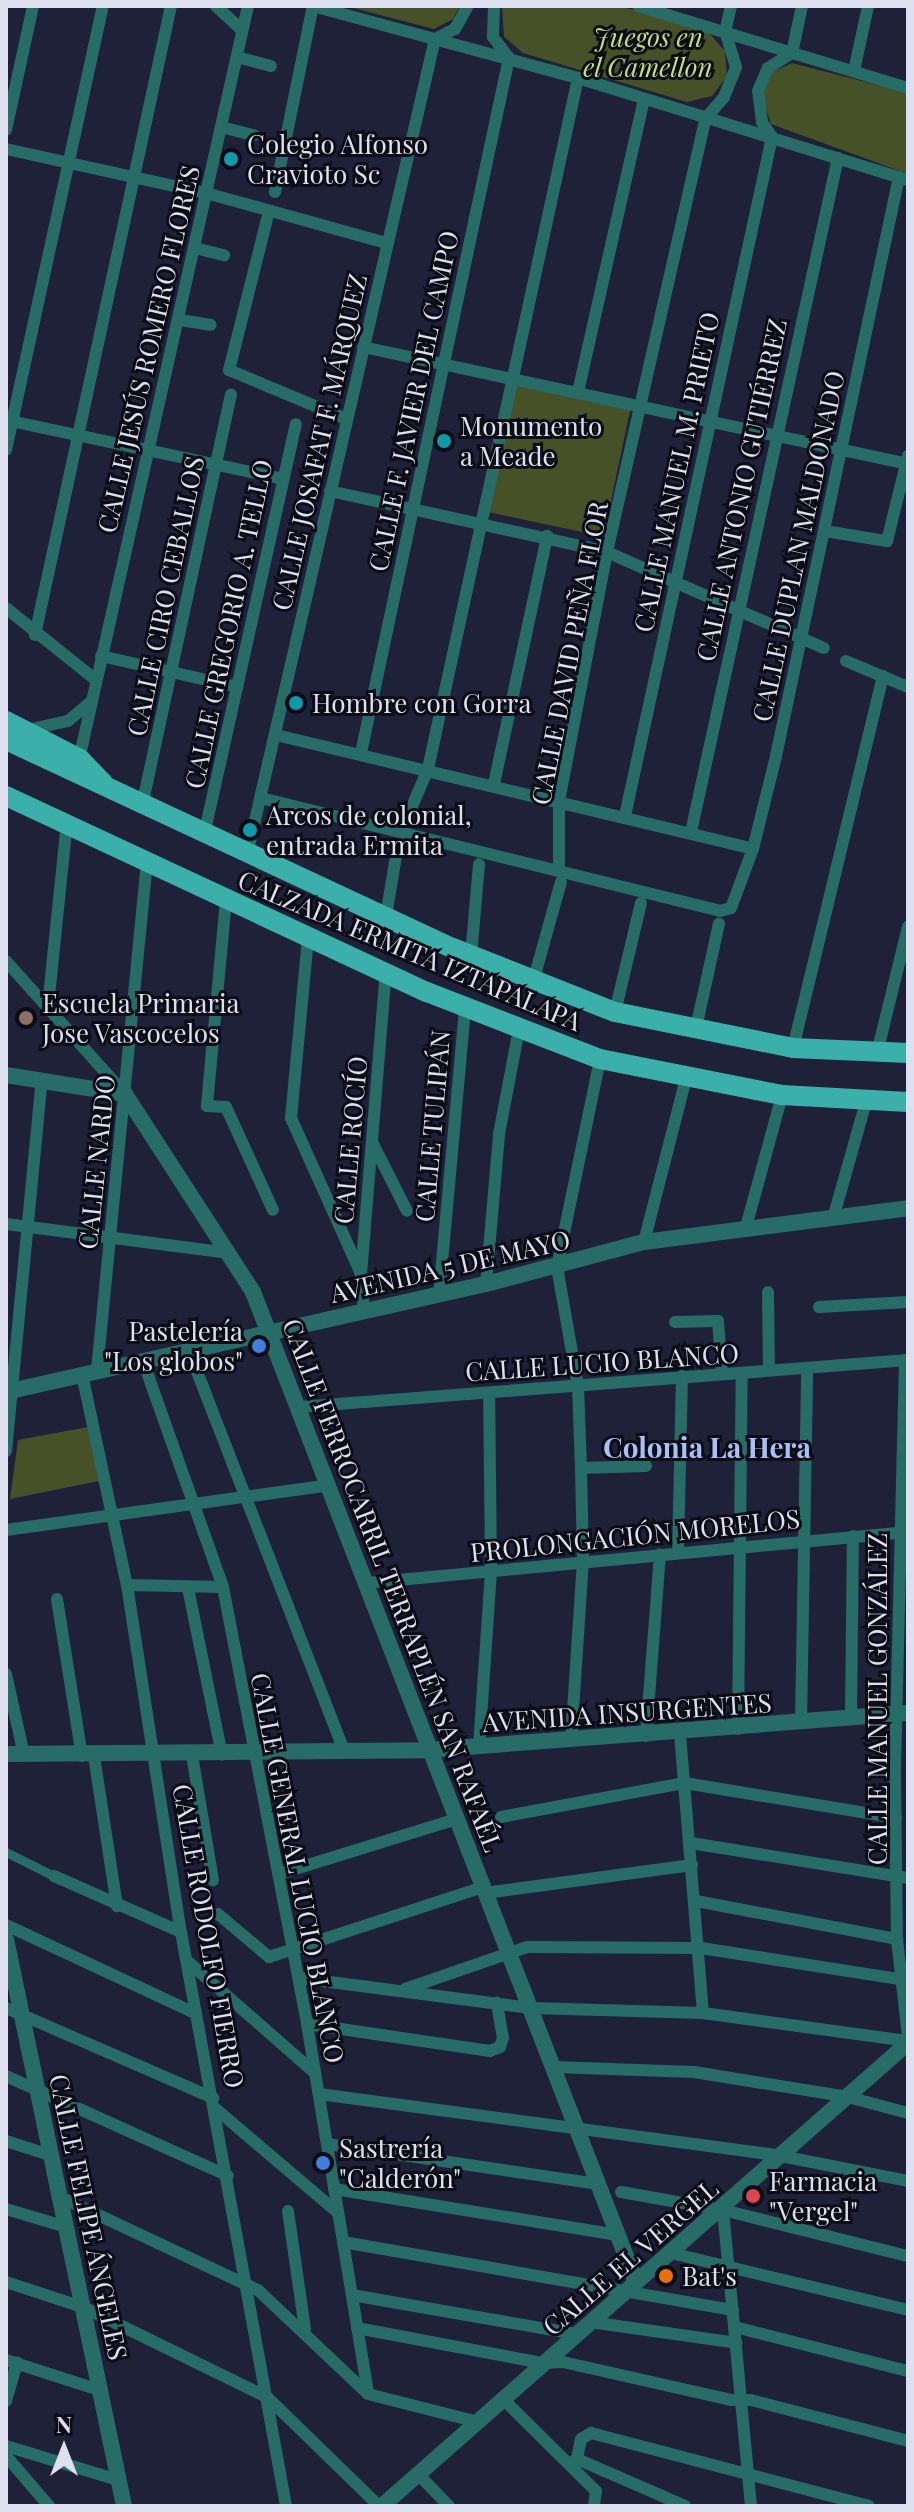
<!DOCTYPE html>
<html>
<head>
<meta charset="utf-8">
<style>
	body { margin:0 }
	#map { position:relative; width:914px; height:2512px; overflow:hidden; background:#1f2139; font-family:"Playfair Display",serif }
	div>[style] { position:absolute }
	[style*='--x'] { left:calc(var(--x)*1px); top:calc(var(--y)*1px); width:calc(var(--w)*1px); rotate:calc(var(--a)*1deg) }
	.green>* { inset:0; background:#465127; transform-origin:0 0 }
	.pedestrian>* { height:9px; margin:-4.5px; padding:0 4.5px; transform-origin:4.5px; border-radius:4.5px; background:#286c68 }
	.minor>* { height:12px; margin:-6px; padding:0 6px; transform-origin:6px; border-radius:6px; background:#286c68 }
	.tertiary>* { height:16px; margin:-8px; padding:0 8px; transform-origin:8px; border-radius:8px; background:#286c68 }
	.primary>* { height:20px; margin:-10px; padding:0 10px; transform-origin:10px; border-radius:10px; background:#3bb0aa }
	.dots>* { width:22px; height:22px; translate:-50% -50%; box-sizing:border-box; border:4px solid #0b0c16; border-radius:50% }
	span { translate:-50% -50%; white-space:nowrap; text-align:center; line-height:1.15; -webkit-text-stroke:6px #0b0c16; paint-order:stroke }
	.park-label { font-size:26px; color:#c4dd81; font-style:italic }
	.poi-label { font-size:26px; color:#dee0f0 }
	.left { translate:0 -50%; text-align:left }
	.right { translate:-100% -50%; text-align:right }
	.street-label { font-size:26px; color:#dee0f0 }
	.neighbourhood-label { font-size:28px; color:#aabff5; font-weight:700 }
	.frame { position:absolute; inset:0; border:8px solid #dee0f0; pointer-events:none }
	.north { position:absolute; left:24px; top:2408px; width:80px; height:80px; -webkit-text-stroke:6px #0b0c16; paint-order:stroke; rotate:0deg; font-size:22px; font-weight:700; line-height:32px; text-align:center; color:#dee0f0 }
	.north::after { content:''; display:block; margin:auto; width:28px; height:36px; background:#dee0f0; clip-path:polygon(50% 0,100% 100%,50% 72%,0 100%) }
</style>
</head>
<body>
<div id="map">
	<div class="green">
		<i style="clip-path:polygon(346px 6px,460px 6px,453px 19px,434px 29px)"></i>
		<i style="clip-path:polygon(502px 6px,620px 6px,709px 33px,725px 51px,727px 76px,712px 96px,687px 102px,523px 53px,504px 37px)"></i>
		<i style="clip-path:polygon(792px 63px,908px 93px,908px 174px,771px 124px,761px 92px,772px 72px)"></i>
		<i style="left:516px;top:385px;width:117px;height:130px;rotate:12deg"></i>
		<i style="clip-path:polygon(88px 1427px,99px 1481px,10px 1499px,18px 1440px)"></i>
	</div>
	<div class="pedestrian">
		<i style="--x:6;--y:1852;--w:54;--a:26.6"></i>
	</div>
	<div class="minor">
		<i style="--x:216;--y:6;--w:35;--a:43"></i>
		<i style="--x:313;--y:6;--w:275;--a:15.2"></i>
		<i style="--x:578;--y:78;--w:345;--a:17.2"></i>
		<i style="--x:494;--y:6;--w:31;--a:92"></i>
		<i style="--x:493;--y:37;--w:26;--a:53"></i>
		<i style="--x:638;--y:6;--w:282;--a:16.9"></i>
		<i style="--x:435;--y:39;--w:22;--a:-27"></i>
		<i style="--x:455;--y:29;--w:26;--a:-61"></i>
		<i style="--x:792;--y:53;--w:48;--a:-78"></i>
		<i style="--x:237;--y:57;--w:35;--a:15"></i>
		<i style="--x:854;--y:71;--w:66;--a:-77.8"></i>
		<i style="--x:221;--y:127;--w:34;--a:14"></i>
		<i style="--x:6;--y:130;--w:127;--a:-77.7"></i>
		<i style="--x:6;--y:149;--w:205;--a:12.4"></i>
		<i style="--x:206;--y:193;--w:187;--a:15.5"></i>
		<i style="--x:275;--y:192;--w:190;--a:-78.5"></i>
		<i style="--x:267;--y:219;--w:156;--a:104.1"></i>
		<i style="--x:229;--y:370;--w:127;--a:22.7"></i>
		<i style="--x:195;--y:248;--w:30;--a:14"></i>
		<i style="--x:180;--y:320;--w:31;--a:9"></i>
		<i style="--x:363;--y:347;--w:557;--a:12.12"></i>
		<i style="--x:578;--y:392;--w:300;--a:-77.3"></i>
		<i style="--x:6;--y:420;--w:283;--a:12"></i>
		<i style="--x:6;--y:450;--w:454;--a:-77.7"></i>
		<i style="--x:330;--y:491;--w:284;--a:12.4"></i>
		<i style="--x:607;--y:552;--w:237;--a:23.9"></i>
		<i style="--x:825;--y:531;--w:63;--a:9.2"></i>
		<i style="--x:887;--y:541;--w:88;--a:-76.1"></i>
		<i style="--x:6;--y:608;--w:115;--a:38.7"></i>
		<i style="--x:35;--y:635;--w:644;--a:-77.8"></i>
		<i style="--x:101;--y:656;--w:140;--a:12.8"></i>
		<i style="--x:846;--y:661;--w:67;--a:22.8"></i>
		<i style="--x:27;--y:730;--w:42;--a:-12.4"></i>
		<i style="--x:68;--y:721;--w:31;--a:-40"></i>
		<i style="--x:276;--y:735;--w:490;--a:13.4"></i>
		<i style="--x:361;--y:753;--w:711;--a:-77.98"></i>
		<i style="--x:78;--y:764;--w:777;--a:-77.36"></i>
		<i style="--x:494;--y:784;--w:254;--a:-77.9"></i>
		<i style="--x:261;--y:798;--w:473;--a:13.8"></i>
		<i style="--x:720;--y:911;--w:11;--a:-15"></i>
		<i style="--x:731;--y:908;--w:63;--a:-69.6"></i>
		<i style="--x:753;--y:849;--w:96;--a:-76.1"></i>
		<i style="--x:776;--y:756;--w:592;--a:-78.01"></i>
		<i style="--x:142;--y:806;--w:421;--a:-77.8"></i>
		<i style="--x:625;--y:816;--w:695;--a:-77.78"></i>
		<i style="--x:772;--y:137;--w:18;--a:-124"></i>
		<i style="--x:762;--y:122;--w:31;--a:-97"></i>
		<i style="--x:758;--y:91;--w:25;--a:-67"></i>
		<i style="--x:768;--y:68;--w:28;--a:-32"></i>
		<i style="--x:401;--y:832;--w:69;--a:-66.8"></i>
		<i style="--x:428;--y:769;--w:707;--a:-77.75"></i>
		<i style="--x:691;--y:832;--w:690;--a:-77.7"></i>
		<i style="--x:204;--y:835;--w:421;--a:-77.4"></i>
		<i style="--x:247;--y:855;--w:837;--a:-77.03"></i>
		<i style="--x:559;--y:869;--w:68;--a:-90"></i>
		<i style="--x:559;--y:801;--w:254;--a:-79.1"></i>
		<i style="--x:607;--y:552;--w:444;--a:-77.2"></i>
		<i style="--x:705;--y:119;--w:29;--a:-49"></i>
		<i style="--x:724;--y:97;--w:32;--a:-68"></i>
		<i style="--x:736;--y:67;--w:37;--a:-107"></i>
		<i style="--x:725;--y:32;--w:27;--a:-77"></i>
		<i style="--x:226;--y:900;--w:207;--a:95.3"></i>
		<i style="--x:207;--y:1106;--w:19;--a:3"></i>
		<i style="--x:226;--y:1107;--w:113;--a:65.5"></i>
		<i style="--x:386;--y:916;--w:67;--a:-80.5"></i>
		<i style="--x:308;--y:938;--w:181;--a:95.4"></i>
		<i style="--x:291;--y:1118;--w:171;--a:65.8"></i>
		<i style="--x:471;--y:956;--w:92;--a:-85"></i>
		<i style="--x:6;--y:961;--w:178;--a:48.2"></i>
		<i style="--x:533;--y:982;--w:104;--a:-74.4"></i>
		<i style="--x:48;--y:1006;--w:184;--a:-84.1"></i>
		<i style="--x:615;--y:1012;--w:112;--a:-76.6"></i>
		<i style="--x:696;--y:1028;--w:107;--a:-77.6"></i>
		<i style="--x:793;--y:1048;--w:383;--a:-76.4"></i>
		<i style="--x:877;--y:1053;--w:130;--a:-76.2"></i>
		<i style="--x:372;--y:1142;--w:77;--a:63.1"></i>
		<i style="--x:834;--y:1215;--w:117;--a:-74.2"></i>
		<i style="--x:6;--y:1224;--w:225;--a:7.4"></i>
		<i style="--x:746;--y:1227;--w:137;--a:-74.7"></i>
		<i style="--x:644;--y:1242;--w:169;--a:-75.6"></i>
		<i style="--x:486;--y:1284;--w:151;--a:-85"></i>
		<i style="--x:499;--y:1134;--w:107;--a:-79.2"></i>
		<i style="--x:768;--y:1292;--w:78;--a:89.3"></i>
		<i style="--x:439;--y:1295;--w:288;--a:-84.8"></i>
		<i style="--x:819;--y:1307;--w:89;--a:-3.2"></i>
		<i style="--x:364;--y:1311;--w:37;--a:-95"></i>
		<i style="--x:361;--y:1274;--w:302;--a:-85.3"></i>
		<i style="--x:675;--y:1322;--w:43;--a:-1.3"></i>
		<i style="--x:718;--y:1321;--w:53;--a:85.7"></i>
		<i style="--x:189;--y:1351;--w:431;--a:68.8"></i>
		<i style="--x:905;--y:1360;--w:417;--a:91.4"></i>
		<i style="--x:895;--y:1777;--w:162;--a:89.3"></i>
		<i style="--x:897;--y:1939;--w:99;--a:83.6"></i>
		<i style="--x:143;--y:1361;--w:240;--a:70.5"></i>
		<i style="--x:223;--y:1587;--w:445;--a:79.1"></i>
		<i style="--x:307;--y:2024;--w:375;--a:80.6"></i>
		<i style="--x:97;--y:1370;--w:510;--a:-84.38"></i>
		<i style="--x:82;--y:1374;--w:216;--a:78"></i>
		<i style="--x:127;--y:1585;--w:351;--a:81.2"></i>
		<i style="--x:181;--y:1932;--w:584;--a:79.63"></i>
		<i style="--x:299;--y:1407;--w:611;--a:-4.41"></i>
		<i style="--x:6;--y:1451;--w:374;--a:-84.5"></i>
		<i style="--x:581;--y:1468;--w:65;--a:-1.8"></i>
		<i style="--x:6;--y:1530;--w:326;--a:-7.9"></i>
		<i style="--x:678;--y:1552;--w:176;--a:-88.7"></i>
		<i style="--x:366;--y:1583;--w:544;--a:-5.38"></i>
		<i style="--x:127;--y:1585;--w:96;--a:1.2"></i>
		<i style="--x:188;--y:1588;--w:170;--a:78.5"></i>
		<i style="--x:57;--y:1599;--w:159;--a:81"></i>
		<i style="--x:6;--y:1674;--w:83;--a:77.5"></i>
		<i style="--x:851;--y:1718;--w:182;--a:-89.4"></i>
		<i style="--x:801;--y:1723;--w:354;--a:-89"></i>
		<i style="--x:738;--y:1729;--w:356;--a:-89.4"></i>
		<i style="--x:680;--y:1734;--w:280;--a:85.3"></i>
		<i style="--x:646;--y:1736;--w:182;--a:-85.6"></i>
		<i style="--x:571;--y:1741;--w:179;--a:-86.2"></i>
		<i style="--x:583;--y:1562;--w:94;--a:-91.2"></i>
		<i style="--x:581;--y:1468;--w:82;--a:-92.1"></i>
		<i style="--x:578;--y:1386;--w:121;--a:-100"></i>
		<i style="--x:557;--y:1267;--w:212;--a:-78.3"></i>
		<i style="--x:479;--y:1747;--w:176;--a:-86.1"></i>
		<i style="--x:491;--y:1571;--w:178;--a:-90.6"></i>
		<i style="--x:192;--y:1755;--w:127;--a:80.5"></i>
		<i style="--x:94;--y:1756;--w:152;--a:81.3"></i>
		<i style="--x:501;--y:1817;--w:187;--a:-10.5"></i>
		<i style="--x:685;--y:1783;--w:214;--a:9.4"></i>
		<i style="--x:691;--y:1843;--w:220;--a:9.2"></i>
		<i style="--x:279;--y:1874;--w:186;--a:-17.2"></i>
		<i style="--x:54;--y:1876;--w:139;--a:23.8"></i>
		<i style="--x:485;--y:1893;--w:209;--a:-7.7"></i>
		<i style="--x:696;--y:1901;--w:205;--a:10.7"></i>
		<i style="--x:218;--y:1914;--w:67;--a:40.1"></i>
		<i style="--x:269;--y:1957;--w:225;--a:-18.1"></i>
		<i style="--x:6;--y:1925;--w:208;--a:25"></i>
		<i style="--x:186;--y:1960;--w:171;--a:41.2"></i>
		<i style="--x:299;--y:1978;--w:234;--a:7.4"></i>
		<i style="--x:531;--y:2008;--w:172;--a:1.7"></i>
		<i style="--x:703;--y:2013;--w:207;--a:7.8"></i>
		<i style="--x:405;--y:1989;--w:129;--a:-19"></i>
		<i style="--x:527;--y:1947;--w:174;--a:0.3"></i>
		<i style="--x:701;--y:1948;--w:201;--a:8.9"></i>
		<i style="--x:6;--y:2008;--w:226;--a:23.5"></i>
		<i style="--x:307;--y:2024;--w:185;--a:8.4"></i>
		<i style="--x:490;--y:2051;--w:11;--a:-22"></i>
		<i style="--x:500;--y:2047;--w:9;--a:-72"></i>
		<i style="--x:503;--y:2038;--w:36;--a:-100"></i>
		<i style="--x:554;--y:2067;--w:140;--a:2"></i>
		<i style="--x:694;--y:2072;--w:156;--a:9.2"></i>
		<i style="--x:848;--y:2097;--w:62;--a:14.9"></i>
		<i style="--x:6;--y:2076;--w:243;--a:24.2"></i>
		<i style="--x:319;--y:2094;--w:466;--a:7.6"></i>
		<i style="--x:781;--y:2156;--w:129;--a:11.1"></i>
		<i style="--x:216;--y:2109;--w:159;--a:40.4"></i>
		<i style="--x:6;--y:2141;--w:46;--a:17.7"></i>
		<i style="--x:327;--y:2144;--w:275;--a:8.4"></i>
		<i style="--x:334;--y:2189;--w:289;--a:9.2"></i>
		<i style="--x:621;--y:2192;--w:104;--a:10"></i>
		<i style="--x:723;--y:2210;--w:191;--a:14"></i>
		<i style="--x:60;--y:2197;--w:219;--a:25.2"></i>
		<i style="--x:258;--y:2290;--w:151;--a:43.4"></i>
		<i style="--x:368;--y:2394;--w:114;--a:14.3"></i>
		<i style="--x:6;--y:2209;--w:63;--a:16.7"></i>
		<i style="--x:723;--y:2210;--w:297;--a:84.6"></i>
		<i style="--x:288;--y:2211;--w:119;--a:81.8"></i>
		<i style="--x:343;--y:2242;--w:396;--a:9.9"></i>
		<i style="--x:671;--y:2253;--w:244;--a:13.5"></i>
		<i style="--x:6;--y:2282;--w:83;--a:18.2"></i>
		<i style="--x:85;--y:2308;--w:203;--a:26.1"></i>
		<i style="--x:267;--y:2397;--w:156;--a:44.2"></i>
		<i style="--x:352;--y:2295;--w:227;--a:9.9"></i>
		<i style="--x:590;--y:2322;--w:148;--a:8.1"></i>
		<i style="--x:735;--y:2327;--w:179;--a:14.3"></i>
		<i style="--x:357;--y:2328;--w:189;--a:10.7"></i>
		<i style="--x:543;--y:2363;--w:20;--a:-3"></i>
		<i style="--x:563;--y:2362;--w:172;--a:12.7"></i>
		<i style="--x:731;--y:2400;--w:20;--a:0"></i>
		<i style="--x:751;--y:2400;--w:162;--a:14.6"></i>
		<i style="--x:6;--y:2360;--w:101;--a:17.9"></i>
		<i style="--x:503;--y:2399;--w:131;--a:44.7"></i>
		<i style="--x:596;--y:2491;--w:15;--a:98"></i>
		<i style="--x:6;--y:2401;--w:40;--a:-74"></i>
		<i style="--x:6;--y:2446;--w:117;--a:16.9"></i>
		<i style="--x:6;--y:2456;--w:66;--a:49.3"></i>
		<i style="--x:577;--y:2459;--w:20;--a:-79"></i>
		<i style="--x:581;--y:2439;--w:12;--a:-31"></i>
		<i style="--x:591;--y:2433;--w:287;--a:14.7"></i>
		<i style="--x:571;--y:2463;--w:7;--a:-34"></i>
		<i style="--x:577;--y:2459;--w:118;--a:23.5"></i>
		<i style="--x:418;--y:2474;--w:45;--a:45.9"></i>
	</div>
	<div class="tertiary">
		<i style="--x:6;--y:1075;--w:121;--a:9.1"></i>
		<i style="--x:125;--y:1094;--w:236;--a:57.1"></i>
		<i style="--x:253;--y:1292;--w:1062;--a:68.85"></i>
		<i style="--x:6;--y:1392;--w:492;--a:-12.7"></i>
		<i style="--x:486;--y:1284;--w:163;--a:-14.9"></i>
		<i style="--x:644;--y:1242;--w:266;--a:-7.3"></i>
		<i style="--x:6;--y:1754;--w:422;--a:-0.5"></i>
		<i style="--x:428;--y:1750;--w:481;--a:-4.4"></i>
		<i style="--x:6;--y:1939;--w:579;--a:78.24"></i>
		<i style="--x:382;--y:2506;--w:701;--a:-41.36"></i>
	</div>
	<div class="primary">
		<i style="--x:6;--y:721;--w:83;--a:27.2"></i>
		<i style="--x:80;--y:759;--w:33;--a:46"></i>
		<i style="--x:6;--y:740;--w:493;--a:25"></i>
		<i style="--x:453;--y:948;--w:174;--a:21.6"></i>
		<i style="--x:615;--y:1012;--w:182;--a:11.4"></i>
		<i style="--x:793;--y:1048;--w:115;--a:2.5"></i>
		<i style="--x:6;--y:796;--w:464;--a:25"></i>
		<i style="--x:427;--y:992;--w:186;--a:21.2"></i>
		<i style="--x:600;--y:1059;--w:186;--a:11.2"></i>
		<i style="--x:782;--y:1095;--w:126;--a:3.2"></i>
	</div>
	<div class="dots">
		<i style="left:231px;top:159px;background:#0f9aa8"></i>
		<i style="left:444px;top:441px;background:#0f9aa8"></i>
		<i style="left:296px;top:703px;background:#0f9aa8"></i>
		<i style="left:250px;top:830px;background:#0f9aa8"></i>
		<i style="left:26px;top:1018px;background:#8d6e63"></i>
		<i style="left:259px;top:1346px;background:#3f7fe0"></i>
		<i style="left:323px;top:2163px;background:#3f7fe0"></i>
		<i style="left:753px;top:2196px;background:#e0444e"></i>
		<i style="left:666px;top:2276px;background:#e8710a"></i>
	</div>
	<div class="park-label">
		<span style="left:648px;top:52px">Juegos en<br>el Camellon</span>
	</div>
	<div class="poi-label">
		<span class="left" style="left:247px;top:159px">Colegio Alfonso<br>Cravioto Sc</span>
		<span class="left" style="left:460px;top:441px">Monumento<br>a Meade</span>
		<span class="left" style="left:312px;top:703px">Hombre con Gorra</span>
		<span class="left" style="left:266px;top:830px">Arcos de colonial,<br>entrada Ermita</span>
		<span class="left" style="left:42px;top:1018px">Escuela Primaria<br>Jose Vascocelos</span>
		<span class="right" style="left:243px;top:1346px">Pastelería<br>"Los globos"</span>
		<span class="left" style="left:339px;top:2163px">Sastrería<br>"Calderón"</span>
		<span class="left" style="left:769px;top:2196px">Farmacia<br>"Vergel"</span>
		<span class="left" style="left:682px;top:2276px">Bat's</span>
	</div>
	<div class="street-label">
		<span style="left:148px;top:349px;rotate:-77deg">CALLE JESÚS ROMERO FLORES</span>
		<span style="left:413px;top:401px;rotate:-78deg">CALLE F. JAVIER DEL CAMPO</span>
		<span style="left:319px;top:442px;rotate:-77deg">CALLE JOSAFAT F. MÁRQUEZ</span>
		<span style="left:676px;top:472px;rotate:-78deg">CALLE MANUEL M. PRIETO</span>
		<span style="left:741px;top:490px;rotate:-78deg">CALLE ANTONIO GUTIÉRREZ</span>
		<span style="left:798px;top:546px;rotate:-78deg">CALLE DUPLAN MALDONADO</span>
		<span style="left:165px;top:596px;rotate:-78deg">CALLE CIRO CEBALLOS</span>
		<span style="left:228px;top:624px;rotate:-78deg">CALLE GREGORIO A. TELLO</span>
		<span style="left:569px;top:653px;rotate:-79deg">CALLE DAVID PEÑA FLOR</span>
		<span style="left:410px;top:950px;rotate:23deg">CALZADA ERMITA IZTAPALAPA</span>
		<span style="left:432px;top:1126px;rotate:-85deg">CALLE TULIPÁN</span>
		<span style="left:350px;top:1140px;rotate:-85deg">CALLE ROCÍO</span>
		<span style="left:96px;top:1162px;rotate:-84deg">CALLE NARDO</span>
		<span style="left:450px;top:1266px;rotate:-13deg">AVENIDA 5 DE MAYO</span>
		<span style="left:602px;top:1362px;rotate:-4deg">CALLE LUCIO BLANCO</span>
		<span style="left:635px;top:1535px;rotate:-6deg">PROLONGACIÓN MORELOS</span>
		<span style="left:393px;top:1585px;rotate:69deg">CALLE FERROCARRIL TERRAPLÉN SAN RAFAÉL</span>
		<span style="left:877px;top:1699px;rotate:-90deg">CALLE MANUEL GONZÁLEZ</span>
		<span style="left:627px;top:1712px;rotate:-4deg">AVENIDA INSURGENTES</span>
		<span style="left:298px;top:1868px;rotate:79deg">CALLE GENERAL LUCIO BLANCO</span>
		<span style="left:209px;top:1936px;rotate:80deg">CALLE RODOLFO FIERRO</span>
		<span style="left:89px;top:2217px;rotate:78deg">CALLE FELIPE ÁNGELES</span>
		<span style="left:630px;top:2257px;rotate:-41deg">CALLE EL VERGEL</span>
	</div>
	<div class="neighbourhood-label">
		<span style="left:707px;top:1447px">Colonia La Hera</span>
	</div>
	<div class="frame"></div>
	<div class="north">N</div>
</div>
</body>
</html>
